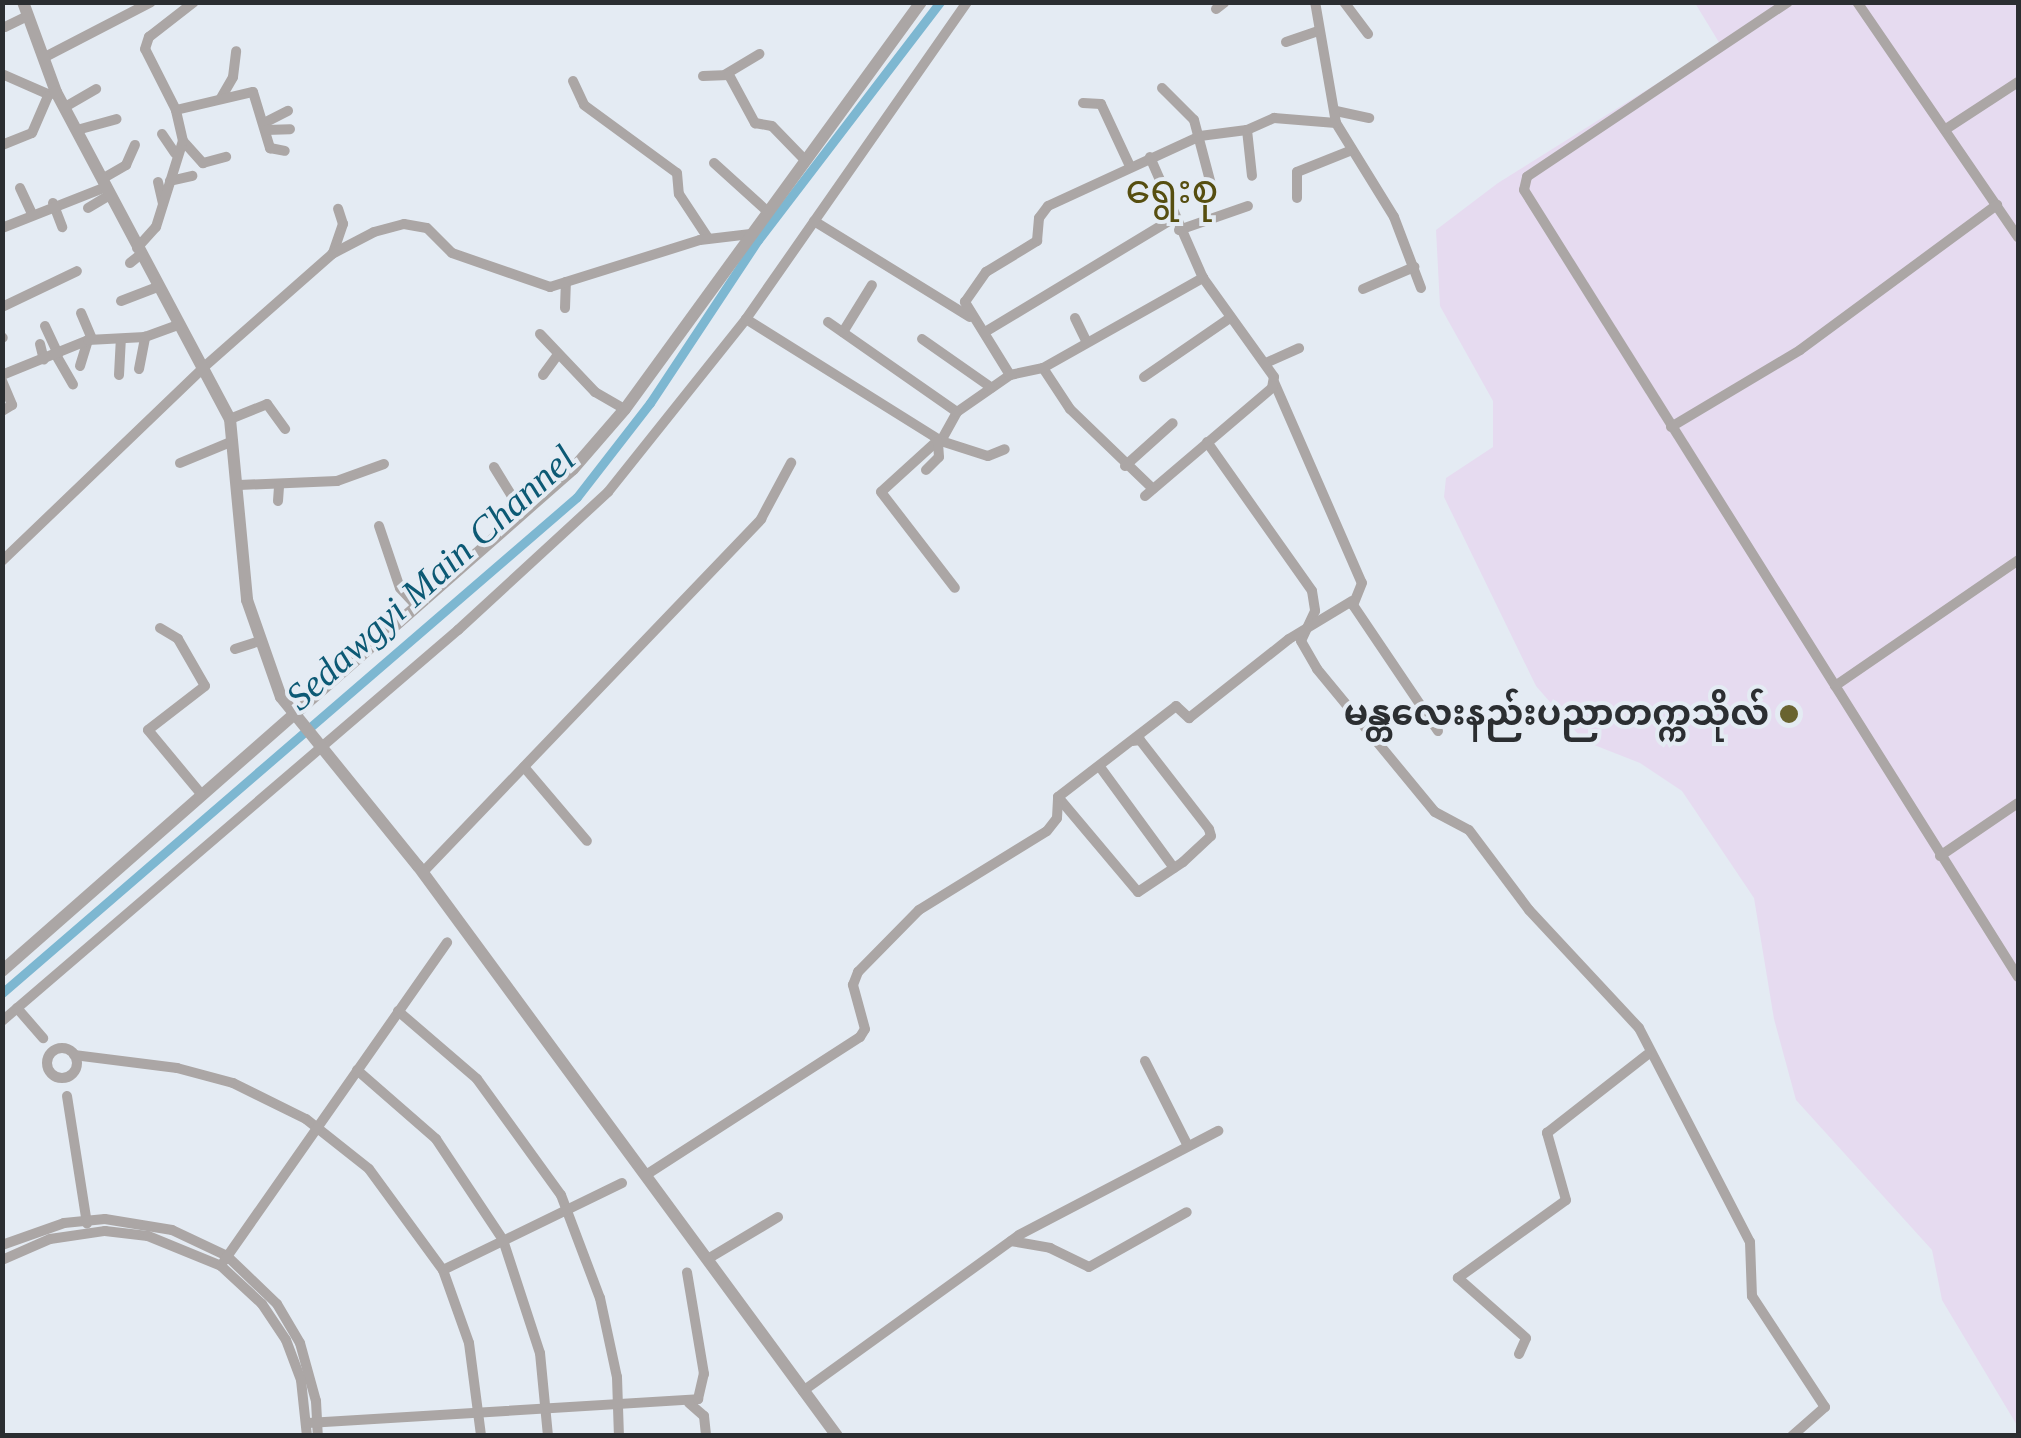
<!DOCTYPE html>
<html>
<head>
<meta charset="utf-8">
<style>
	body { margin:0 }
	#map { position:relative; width:2021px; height:1438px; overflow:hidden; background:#e4ebf3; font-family:"Times New Roman","Noto Sans Myanmar",serif }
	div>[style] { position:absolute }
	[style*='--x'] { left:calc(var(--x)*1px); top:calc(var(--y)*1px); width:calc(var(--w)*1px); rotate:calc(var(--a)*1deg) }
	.education>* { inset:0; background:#e6dbf0 }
	.canal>* { height:9px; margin:-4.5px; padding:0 4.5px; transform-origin:4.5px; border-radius:4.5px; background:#7db7d1 }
	.minor>* { height:10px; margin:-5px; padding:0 5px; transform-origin:5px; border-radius:5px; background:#aba6a5 }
	.minor>.ring { margin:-5px; padding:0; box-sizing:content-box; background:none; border:10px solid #aba6a5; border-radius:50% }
	.tertiary>* { height:12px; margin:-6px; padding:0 6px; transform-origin:6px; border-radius:6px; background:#aba6a5 }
	.dots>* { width:28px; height:28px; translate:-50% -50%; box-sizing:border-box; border:5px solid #e4ebf3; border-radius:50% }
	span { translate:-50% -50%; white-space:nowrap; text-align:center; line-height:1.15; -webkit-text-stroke:8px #e4ebf3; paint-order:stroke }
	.poi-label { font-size:35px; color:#2b2e31; font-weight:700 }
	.right { translate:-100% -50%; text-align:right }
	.water-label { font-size:38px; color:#0c5974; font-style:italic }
	.quarter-label { font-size:40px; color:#564e10 }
	.frame { position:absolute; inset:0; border:5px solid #2b2e31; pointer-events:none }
</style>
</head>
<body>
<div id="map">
	<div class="education">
		<i style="clip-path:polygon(1695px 3px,2018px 3px,2018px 1427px,1942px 1300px,1932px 1250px,1796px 1100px,1774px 1019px,1754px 898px,1682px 791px,1640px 763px,1584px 741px,1536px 686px,1444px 497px,1446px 478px,1493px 447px,1493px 401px,1440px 306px,1436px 230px,1498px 183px,1720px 44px)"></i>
	</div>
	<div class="canal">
		<i style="--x:2;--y:993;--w:759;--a:-40.78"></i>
		<i style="--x:577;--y:497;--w:119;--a:-52.2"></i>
		<i style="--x:650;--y:403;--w:196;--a:-56.5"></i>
		<i style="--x:758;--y:240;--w:300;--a:-52.6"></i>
	</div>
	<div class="minor">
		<i style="--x:1344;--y:2;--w:40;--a:53"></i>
		<i style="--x:1788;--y:2;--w:314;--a:146.2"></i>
		<i style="--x:1527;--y:177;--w:13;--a:103"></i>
		<i style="--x:1524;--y:190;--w:929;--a:57.88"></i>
		<i style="--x:1857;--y:2;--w:285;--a:55.6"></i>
		<i style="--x:1216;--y:9;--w:11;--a:-38"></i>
		<i style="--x:5;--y:27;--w:25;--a:-26"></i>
		<i style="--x:1286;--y:42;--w:34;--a:-19"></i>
		<i style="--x:45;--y:57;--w:119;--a:-27.4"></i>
		<i style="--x:2;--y:74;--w:52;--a:23.6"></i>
		<i style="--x:726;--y:74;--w:39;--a:-31"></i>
		<i style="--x:703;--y:76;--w:26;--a:-2"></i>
		<i style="--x:729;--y:75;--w:55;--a:61.6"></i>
		<i style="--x:755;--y:123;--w:17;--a:10"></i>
		<i style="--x:772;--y:126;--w:47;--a:45.9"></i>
		<i style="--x:573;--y:81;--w:26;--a:65"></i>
		<i style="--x:584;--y:105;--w:115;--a:36.2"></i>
		<i style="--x:677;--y:173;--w:21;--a:85"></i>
		<i style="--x:679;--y:194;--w:53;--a:56.6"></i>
		<i style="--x:1162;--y:88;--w:45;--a:45"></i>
		<i style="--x:1194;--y:120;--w:70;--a:75.2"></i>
		<i style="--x:221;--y:98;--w:24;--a:-60"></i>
		<i style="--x:233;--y:77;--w:26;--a:-83"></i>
		<i style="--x:1083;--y:103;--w:18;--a:3"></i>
		<i style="--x:1101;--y:104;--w:66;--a:65"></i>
		<i style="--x:65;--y:107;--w:36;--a:-30"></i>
		<i style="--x:176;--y:110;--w:79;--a:-13.2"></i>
		<i style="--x:253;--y:92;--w:59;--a:73.1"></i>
		<i style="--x:270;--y:148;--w:15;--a:11"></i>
		<i style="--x:1336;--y:111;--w:34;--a:12"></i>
		<i style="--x:264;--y:123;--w:27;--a:-27"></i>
		<i style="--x:1336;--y:123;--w:110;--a:58.3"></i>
		<i style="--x:1394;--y:217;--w:76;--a:69.2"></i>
		<i style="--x:1946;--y:129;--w:86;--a:-33.1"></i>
		<i style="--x:77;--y:130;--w:41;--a:-15.4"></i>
		<i style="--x:266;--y:130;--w:24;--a:-2"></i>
		<i style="--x:1247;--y:130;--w:46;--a:83.8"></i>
		<i style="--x:162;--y:134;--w:23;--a:56"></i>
		<i style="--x:183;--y:141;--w:30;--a:48"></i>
		<i style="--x:203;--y:163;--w:24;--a:-15"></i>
		<i style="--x:2;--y:145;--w:32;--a:-22"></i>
		<i style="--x:32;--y:133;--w:40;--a:-66.6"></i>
		<i style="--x:714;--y:163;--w:72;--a:42.2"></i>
		<i style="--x:102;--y:179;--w:28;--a:-30"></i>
		<i style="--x:126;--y:165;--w:22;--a:-66"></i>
		<i style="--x:170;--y:181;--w:23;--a:-13"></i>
		<i style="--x:158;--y:182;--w:22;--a:77"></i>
		<i style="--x:20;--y:188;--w:26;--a:65"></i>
		<i style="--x:1297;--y:198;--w:26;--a:-90"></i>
		<i style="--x:1297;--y:172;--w:59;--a:-21.8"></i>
		<i style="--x:53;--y:203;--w:26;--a:69"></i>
		<i style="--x:88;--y:208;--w:26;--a:-31"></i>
		<i style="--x:814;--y:221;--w:183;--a:31.6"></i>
		<i style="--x:2;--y:228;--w:112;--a:-21.5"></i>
		<i style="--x:1179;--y:230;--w:73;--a:-19.2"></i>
		<i style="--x:137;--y:248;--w:28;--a:-48"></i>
		<i style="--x:156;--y:227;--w:90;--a:-72.6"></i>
		<i style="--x:183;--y:141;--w:32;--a:-103"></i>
		<i style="--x:176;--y:110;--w:68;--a:-116.9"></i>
		<i style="--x:145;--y:49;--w:13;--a:-72"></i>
		<i style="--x:149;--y:37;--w:57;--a:-37.9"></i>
		<i style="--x:333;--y:253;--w:31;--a:-71"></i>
		<i style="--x:343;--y:224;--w:16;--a:-108"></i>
		<i style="--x:130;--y:263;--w:13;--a:-39"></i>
		<i style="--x:1363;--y:289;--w:56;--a:-23.3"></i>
		<i style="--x:121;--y:301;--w:39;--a:-21"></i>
		<i style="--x:2;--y:307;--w:83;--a:-25.6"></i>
		<i style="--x:565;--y:308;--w:26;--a:-88"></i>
		<i style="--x:81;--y:313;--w:28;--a:67"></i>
		<i style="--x:1075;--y:318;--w:25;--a:64"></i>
		<i style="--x:746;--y:319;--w:230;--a:32"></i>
		<i style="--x:941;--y:441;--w:33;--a:-61"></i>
		<i style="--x:957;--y:412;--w:65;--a:-34.9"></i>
		<i style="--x:1010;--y:375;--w:86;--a:-121.7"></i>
		<i style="--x:965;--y:302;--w:37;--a:-55"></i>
		<i style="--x:986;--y:272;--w:60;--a:-31.3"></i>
		<i style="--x:1037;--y:241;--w:23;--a:-85"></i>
		<i style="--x:1039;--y:218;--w:15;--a:-53"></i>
		<i style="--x:1048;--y:206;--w:167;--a:-24.7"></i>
		<i style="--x:1200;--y:136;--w:47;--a:-7.3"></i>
		<i style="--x:1247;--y:130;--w:30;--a:-24"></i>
		<i style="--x:1274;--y:118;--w:62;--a:4.6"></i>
		<i style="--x:1336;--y:123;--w:123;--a:-99.8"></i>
		<i style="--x:828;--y:322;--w:157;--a:34.9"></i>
		<i style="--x:45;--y:326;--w:31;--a:65"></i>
		<i style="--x:843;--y:332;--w:55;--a:-58.3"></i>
		<i style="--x:985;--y:332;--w:218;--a:-31.1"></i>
		<i style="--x:540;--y:334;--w:80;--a:46.5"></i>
		<i style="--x:595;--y:392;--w:34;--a:30"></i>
		<i style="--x:2;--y:337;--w:1;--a:45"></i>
		<i style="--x:922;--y:339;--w:85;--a:35"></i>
		<i style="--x:40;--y:344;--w:16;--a:76"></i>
		<i style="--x:56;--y:355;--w:34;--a:60"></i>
		<i style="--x:1268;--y:362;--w:34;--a:-24"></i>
		<i style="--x:80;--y:366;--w:27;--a:-73"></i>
		<i style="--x:1043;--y:368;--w:49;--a:56.6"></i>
		<i style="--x:1070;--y:409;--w:115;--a:43.9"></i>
		<i style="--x:139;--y:369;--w:33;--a:-79"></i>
		<i style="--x:2;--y:375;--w:93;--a:-22.1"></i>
		<i style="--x:88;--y:340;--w:57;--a:-3"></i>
		<i style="--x:145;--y:337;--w:35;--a:-20"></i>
		<i style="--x:119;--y:375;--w:35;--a:-87"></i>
		<i style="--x:543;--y:375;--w:24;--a:-54"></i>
		<i style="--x:1010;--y:375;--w:34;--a:-12"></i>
		<i style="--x:1043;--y:368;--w:184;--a:-29.4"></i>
		<i style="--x:1144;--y:377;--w:104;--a:-34.5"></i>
		<i style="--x:2;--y:381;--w:26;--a:67"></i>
		<i style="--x:12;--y:405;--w:12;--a:149"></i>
		<i style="--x:1274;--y:382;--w:219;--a:66.4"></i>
		<i style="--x:1362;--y:583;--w:24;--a:112"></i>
		<i style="--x:1353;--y:605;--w:152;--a:56"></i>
		<i style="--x:230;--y:419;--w:40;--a:-22"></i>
		<i style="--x:267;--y:404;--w:31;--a:54"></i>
		<i style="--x:1671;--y:427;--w:150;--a:-30.8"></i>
		<i style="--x:1800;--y:350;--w:245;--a:-36.4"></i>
		<i style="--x:941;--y:441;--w:49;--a:17.7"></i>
		<i style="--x:988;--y:456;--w:18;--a:-22"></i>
		<i style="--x:936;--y:442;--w:74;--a:137.7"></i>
		<i style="--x:881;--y:492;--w:121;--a:52.4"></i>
		<i style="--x:1207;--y:442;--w:182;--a:54.8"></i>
		<i style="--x:1312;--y:591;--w:20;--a:81"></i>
		<i style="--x:1315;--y:611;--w:33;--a:115"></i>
		<i style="--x:1301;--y:641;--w:32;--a:60"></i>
		<i style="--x:1317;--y:669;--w:185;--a:50.5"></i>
		<i style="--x:1435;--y:812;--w:38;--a:28"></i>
		<i style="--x:1469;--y:830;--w:100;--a:53.1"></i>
		<i style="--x:1529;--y:910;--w:161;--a:47"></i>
		<i style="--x:1639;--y:1028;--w:241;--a:62.6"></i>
		<i style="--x:1750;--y:1242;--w:54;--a:87.9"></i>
		<i style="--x:1752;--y:1296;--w:133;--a:56.7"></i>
		<i style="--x:1825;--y:1407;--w:44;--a:138.7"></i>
		<i style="--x:180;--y:463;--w:57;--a:-22.5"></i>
		<i style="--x:1125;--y:466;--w:64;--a:-41.9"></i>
		<i style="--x:494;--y:467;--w:55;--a:58.3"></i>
		<i style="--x:926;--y:470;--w:18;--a:-45"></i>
		<i style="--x:939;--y:457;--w:15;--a:-94"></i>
		<i style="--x:239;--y:485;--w:98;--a:-2.3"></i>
		<i style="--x:337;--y:481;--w:50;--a:-19.9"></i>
		<i style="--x:1145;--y:496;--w:167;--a:-40.4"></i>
		<i style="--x:1272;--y:388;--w:11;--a:-80"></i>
		<i style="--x:1274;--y:377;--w:122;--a:-125.6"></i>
		<i style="--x:1203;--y:278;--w:132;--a:-113.7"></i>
		<i style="--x:278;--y:501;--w:15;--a:-86"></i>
		<i style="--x:379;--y:526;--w:65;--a:71.3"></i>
		<i style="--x:400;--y:588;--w:25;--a:47"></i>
		<i style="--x:2;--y:561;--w:280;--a:-43.8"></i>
		<i style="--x:204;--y:367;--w:171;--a:-41.4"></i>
		<i style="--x:332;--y:254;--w:47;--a:-27.6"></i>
		<i style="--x:374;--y:232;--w:31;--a:-15"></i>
		<i style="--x:404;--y:224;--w:23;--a:10"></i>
		<i style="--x:427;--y:228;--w:35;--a:45"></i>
		<i style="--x:452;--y:253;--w:104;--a:19.1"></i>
		<i style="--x:550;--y:287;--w:157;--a:-17.4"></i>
		<i style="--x:700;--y:240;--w:51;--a:-6.7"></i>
		<i style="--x:160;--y:628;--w:21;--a:31"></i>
		<i style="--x:178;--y:639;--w:54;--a:60.1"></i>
		<i style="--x:205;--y:686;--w:72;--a:142.3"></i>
		<i style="--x:148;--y:730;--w:85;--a:50.3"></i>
		<i style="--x:235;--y:649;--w:25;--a:-18"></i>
		<i style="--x:1835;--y:686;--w:222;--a:-34.5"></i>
		<i style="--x:524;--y:767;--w:97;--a:49.6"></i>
		<i style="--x:1100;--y:767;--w:125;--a:53.8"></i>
		<i style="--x:1058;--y:797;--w:124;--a:49.9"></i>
		<i style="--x:1138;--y:892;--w:54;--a:-33.7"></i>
		<i style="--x:1183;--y:862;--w:38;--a:-43"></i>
		<i style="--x:1211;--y:836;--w:7;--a:-106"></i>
		<i style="--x:1209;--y:829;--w:113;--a:-127.8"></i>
		<i style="--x:1140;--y:740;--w:8;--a:173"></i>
		<i style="--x:1940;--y:856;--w:94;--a:-34.2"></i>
		<i style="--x:423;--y:872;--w:489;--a:-46.2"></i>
		<i style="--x:761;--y:519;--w:64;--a:-61.8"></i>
		<i style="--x:17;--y:1008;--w:40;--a:49"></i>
		<i style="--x:398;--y:1011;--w:104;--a:40.7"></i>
		<i style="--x:477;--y:1079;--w:143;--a:54.1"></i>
		<i style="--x:561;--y:1195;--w:110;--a:69.3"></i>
		<i style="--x:600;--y:1298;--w:81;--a:77.9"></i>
		<i style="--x:617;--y:1377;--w:59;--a:88.1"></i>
		<i style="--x:2;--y:1021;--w:601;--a:-40.61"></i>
		<i style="--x:458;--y:630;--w:204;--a:-42.6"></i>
		<i style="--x:608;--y:492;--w:221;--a:-51.4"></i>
		<i style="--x:746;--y:319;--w:386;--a:-55.1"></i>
		<i class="ring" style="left:47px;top:1048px;width:20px;height:20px"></i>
		<i style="--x:74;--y:1055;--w:104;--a:7.2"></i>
		<i style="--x:177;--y:1068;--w:58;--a:15"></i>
		<i style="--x:233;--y:1083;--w:81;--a:26.3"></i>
		<i style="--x:306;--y:1119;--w:80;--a:38.4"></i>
		<i style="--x:369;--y:1169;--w:125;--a:53.8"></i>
		<i style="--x:443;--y:1270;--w:77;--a:70.4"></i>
		<i style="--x:469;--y:1343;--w:94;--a:82.6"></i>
		<i style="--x:1145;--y:1061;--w:95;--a:63.2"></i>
		<i style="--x:357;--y:1070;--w:105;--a:41.1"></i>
		<i style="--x:436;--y:1139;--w:121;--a:56.4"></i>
		<i style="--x:503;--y:1240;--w:119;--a:71.9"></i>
		<i style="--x:540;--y:1353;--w:83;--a:84.5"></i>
		<i style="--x:67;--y:1096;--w:129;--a:81.1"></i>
		<i style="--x:649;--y:1173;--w:251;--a:-32.8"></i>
		<i style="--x:860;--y:1037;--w:9;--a:-58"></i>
		<i style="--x:865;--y:1029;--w:46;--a:-105.3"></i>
		<i style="--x:853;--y:985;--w:14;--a:-69"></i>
		<i style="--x:858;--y:972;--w:87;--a:-45.5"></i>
		<i style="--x:919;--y:910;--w:150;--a:-31.7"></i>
		<i style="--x:1047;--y:831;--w:16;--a:-52"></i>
		<i style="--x:1057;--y:818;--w:21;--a:-87"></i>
		<i style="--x:1058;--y:797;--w:149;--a:-37.6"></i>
		<i style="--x:1176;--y:706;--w:18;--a:43"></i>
		<i style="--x:1189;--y:718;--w:127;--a:-38.3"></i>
		<i style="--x:1289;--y:639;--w:74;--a:-31.1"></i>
		<i style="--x:1011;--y:1241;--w:40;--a:10"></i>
		<i style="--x:1050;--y:1248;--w:43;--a:26"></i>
		<i style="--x:1089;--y:1267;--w:112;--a:-29.3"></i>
		<i style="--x:2;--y:1245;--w:66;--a:-19.5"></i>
		<i style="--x:64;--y:1223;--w:41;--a:-5.6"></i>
		<i style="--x:105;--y:1219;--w:68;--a:9.3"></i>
		<i style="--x:172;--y:1230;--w:61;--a:25.3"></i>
		<i style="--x:227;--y:1256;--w:69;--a:43.8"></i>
		<i style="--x:277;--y:1304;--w:45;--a:59.5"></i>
		<i style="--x:300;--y:1343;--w:60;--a:74.6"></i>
		<i style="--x:316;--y:1401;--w:35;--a:87"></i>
		<i style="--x:711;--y:1257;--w:78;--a:-30.8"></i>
		<i style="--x:2;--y:1260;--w:52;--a:-23.6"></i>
		<i style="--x:50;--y:1239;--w:56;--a:-8.3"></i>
		<i style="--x:105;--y:1231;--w:43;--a:6.6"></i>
		<i style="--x:148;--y:1236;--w:79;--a:22.3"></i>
		<i style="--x:221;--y:1266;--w:56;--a:42.8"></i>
		<i style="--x:262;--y:1304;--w:43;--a:56.3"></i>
		<i style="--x:286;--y:1340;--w:43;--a:69.4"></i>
		<i style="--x:301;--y:1380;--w:56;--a:83.9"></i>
		<i style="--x:224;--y:1261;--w:389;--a:-55"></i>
		<i style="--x:443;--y:1270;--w:199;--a:-25.9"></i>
		<i style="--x:1519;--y:1354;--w:17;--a:-66"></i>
		<i style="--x:1526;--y:1338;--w:91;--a:-138.6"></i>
		<i style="--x:1458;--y:1278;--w:133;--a:-35.8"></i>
		<i style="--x:1566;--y:1200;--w:70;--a:-105.8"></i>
		<i style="--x:1547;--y:1133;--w:127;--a:-38"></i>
		<i style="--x:803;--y:1391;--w:266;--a:-35.8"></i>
		<i style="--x:1019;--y:1235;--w:225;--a:-27.6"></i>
		<i style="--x:689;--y:1403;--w:20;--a:41"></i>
		<i style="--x:704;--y:1416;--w:20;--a:84"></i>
		<i style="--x:308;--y:1423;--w:391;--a:-3.5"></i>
		<i style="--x:698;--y:1399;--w:26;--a:-77"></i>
		<i style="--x:704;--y:1374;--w:103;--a:-99.5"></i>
	</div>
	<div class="tertiary">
		<i style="--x:23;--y:2;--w:96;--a:69.9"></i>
		<i style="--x:56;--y:92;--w:370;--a:62"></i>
		<i style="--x:230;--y:419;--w:182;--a:84.6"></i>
		<i style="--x:247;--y:600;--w:103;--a:70.7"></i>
		<i style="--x:281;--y:697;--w:218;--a:51"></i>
		<i style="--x:418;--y:866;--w:707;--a:53.68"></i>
		<i style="--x:2;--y:971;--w:760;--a:-41.32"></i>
		<i style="--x:573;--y:469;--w:79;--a:-49.1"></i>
		<i style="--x:625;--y:409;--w:503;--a:-53.97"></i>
	</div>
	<div class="dots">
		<i style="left:1789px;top:714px;background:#69632f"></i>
	</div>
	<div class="poi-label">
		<span class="right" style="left:1769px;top:714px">မန္တလေးနည်းပညာတက္ကသိုလ်</span>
	</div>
	<div class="water-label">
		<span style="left:431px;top:578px;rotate:-42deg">Sedawgyi Main Channel</span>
	</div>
	<div class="quarter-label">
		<span style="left:1172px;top:190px">ရွေးစု</span>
	</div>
	<div class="frame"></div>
</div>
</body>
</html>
